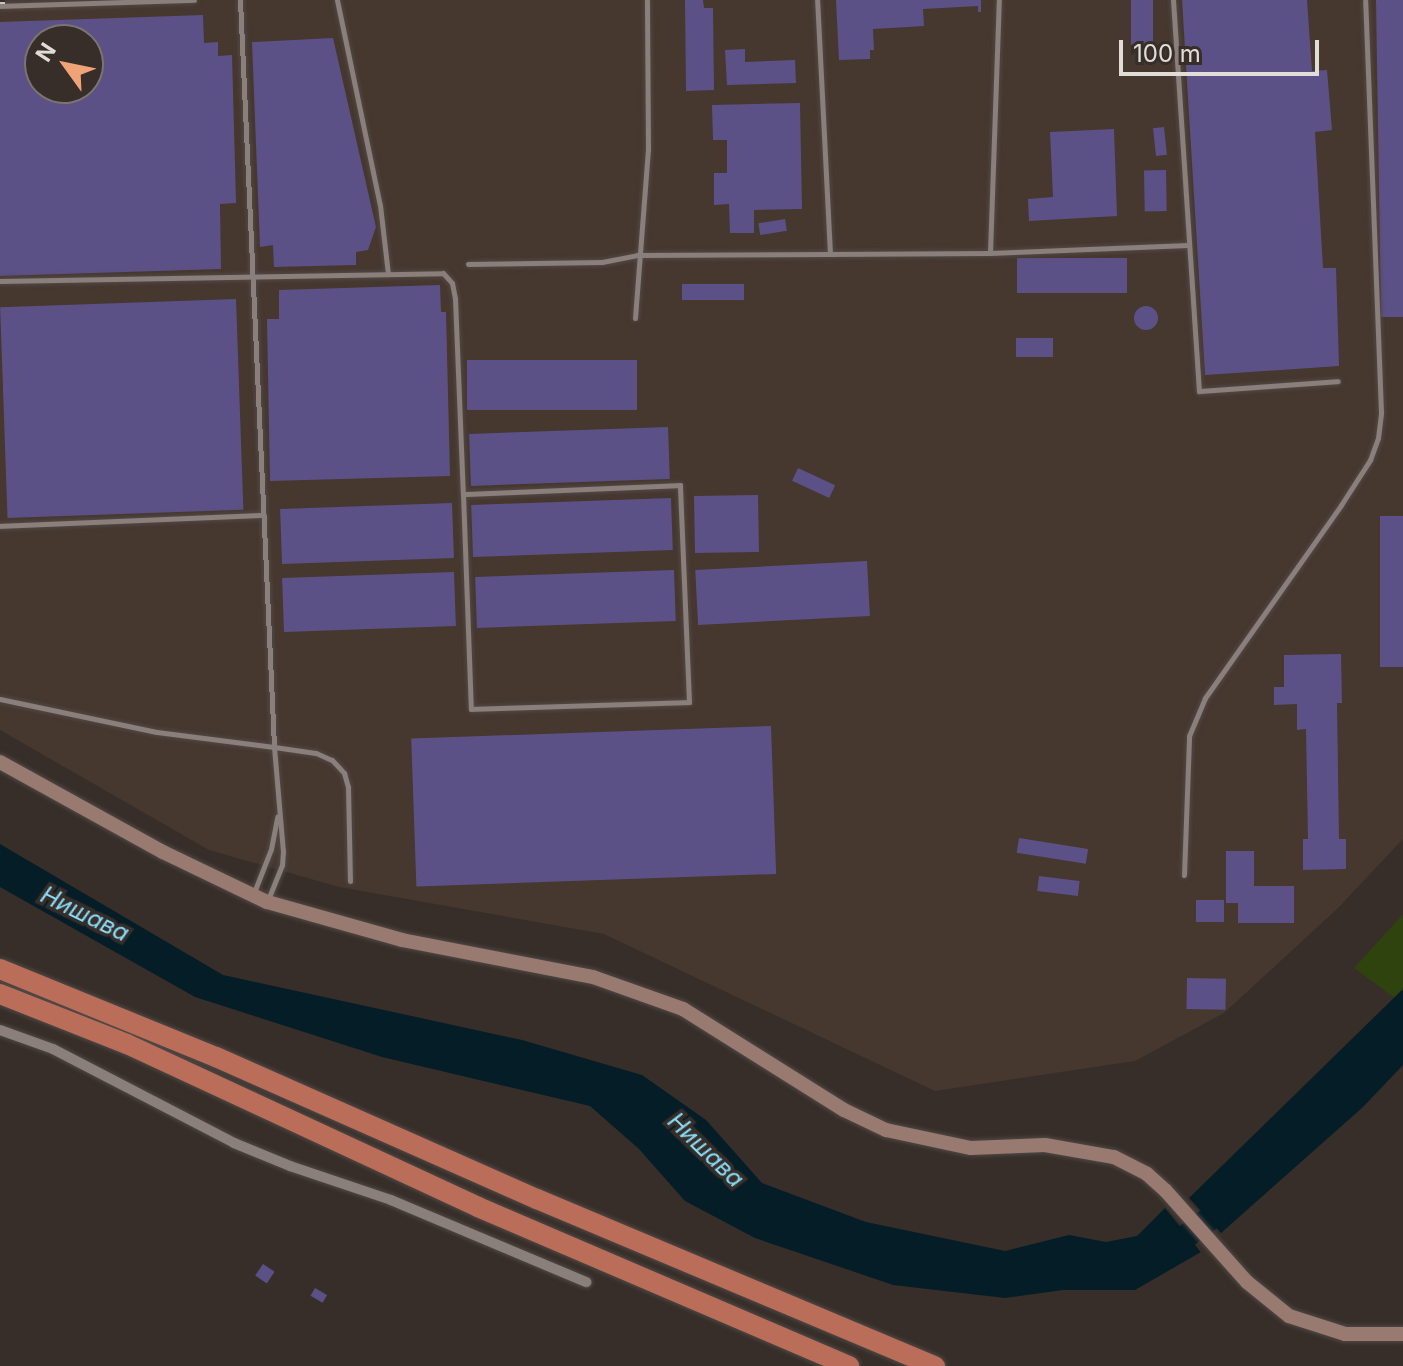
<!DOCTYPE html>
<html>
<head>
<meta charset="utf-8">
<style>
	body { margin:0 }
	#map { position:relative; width:1403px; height:1366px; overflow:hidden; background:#372e29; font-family:Inter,sans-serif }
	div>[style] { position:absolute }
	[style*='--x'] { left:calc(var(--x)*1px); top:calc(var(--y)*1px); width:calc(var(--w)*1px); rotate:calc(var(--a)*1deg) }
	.built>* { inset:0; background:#46372f }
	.green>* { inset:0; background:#2e430e }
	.water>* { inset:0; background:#051d26 }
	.pier>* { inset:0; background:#372e29 }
	.river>* { height:24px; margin:-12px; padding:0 12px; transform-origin:12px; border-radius:12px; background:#051d26 }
	.building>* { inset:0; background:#5c5186; transform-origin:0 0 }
	.round { border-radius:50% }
	.roads { filter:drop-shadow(0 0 2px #514946) drop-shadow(0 0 2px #514946) }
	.lane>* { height:5px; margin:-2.5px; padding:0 2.5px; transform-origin:2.5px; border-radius:2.5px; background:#8a7f7a }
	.street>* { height:10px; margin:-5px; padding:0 5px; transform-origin:5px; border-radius:5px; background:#8a7f7a }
	.secondary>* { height:14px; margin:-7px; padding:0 7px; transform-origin:7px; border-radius:7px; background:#987a70 }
	.highway>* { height:20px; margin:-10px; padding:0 10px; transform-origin:10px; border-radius:10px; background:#ba6e59 }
	.rail>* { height:7px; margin-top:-3.5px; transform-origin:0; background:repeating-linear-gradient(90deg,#372e29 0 12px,#cac4c0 0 24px); box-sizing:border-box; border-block:2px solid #cac4c0 }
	span { translate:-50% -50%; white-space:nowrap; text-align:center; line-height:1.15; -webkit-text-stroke:7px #372e29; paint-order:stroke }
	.water-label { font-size:24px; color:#87dcfa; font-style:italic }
	.north { position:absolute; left:24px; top:24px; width:80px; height:80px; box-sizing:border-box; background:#372e29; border:2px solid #7b746f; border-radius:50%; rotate:303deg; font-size:22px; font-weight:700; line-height:32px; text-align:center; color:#e2dcd9 }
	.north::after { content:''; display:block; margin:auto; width:28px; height:36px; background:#efa377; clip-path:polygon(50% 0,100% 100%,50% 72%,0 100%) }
	.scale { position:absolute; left:1119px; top:40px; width:200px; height:36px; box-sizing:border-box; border:4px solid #e2dcd9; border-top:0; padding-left:10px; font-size:24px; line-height:28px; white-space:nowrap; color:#e2dcd9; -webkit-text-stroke:6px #372e29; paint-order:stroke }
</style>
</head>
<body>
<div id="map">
	<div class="built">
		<i style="clip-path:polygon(evenodd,0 0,1403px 0,1403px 839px,1338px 908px,1224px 1013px,1135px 1061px,935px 1091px,604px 934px,339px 887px,209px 850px,0 730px,0 0,40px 40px,88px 40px,88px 88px,40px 88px,40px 40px)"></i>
	</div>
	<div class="green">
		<i style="clip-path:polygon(1403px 914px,1403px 1004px,1354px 968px)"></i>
	</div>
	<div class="water">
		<i style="clip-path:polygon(0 844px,223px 975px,522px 1040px,642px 1075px,706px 1120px,762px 1183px,866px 1222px,1005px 1251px,1069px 1235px,1106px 1242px,1137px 1236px,1165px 1208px,1201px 1252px,1135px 1290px,1063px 1290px,1005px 1298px,893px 1285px,755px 1238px,685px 1201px,639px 1149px,590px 1106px,382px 1057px,195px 997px,0 887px)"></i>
		<i style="clip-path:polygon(1403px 989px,1403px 1065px,1363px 1107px,1221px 1233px,1189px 1198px)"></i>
	</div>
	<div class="pier">
		<i style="clip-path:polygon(1163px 1204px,1168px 1205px,1204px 1249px,1203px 1255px)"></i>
	</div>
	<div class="river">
		<i style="--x:1162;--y:1254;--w:91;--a:-36.5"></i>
	</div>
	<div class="building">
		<i style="clip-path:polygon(685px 0,703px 0,704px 8px,713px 8px,714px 90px,686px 91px)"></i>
		<i style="clip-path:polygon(836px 0,981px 0,981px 12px,978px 12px,978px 6px,923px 9px,924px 26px,873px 29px,874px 50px,870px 50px,870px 59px,839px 60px)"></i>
		<i style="left:1131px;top:0;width:22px;height:45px"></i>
		<i style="clip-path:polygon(1182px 0,1307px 0,1312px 71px,1327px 70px,1332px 130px,1315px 132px,1323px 268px,1336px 268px,1339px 366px,1205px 375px)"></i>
		<i style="clip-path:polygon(1376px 0,1403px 0,1403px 317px,1381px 317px)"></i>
		<i style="clip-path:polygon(evenodd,203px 15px,204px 43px,218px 42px,218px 56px,232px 55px,236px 203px,220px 204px,221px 269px,0 276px,0 22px,203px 15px,40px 40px,88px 40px,88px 88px,40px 88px,40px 40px)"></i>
		<i style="clip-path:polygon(333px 38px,376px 227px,368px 250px,356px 252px,356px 265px,274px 267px,273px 245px,260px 247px,252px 42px)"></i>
		<i style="clip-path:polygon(745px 49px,745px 62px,795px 60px,796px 83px,727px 85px,725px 50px)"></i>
		<i style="clip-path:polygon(800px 103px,802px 209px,754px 210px,754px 233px,730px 233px,729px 204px,714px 205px,714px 173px,727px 173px,727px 140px,713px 140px,712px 105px)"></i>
		<i style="left:1164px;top:127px;width:28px;height:11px;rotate:84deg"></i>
		<i style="clip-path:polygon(1114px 129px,1117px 216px,1029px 221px,1028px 199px,1053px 197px,1050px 132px)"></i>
		<i style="left:1166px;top:170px;width:41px;height:22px;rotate:89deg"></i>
		<i style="left:785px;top:219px;width:12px;height:27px;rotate:81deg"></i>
		<i style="left:1127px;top:258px;width:35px;height:110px;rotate:90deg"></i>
		<i style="left:744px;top:284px;width:16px;height:62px;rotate:90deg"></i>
		<i style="clip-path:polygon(440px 285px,441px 312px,446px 312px,450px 476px,270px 481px,267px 319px,279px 319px,279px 290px)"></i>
		<i style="left:236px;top:299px;width:211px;height:236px;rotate:88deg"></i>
		<i class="round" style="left:1134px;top:306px;width:24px;height:24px"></i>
		<i style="left:1016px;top:338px;width:37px;height:19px"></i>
		<i style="left:637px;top:360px;width:50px;height:170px;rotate:90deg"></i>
		<i style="left:668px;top:427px;width:52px;height:199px;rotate:88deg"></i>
		<i style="left:798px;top:468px;width:41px;height:14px;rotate:25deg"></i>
		<i style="left:758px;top:495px;width:57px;height:64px;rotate:89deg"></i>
		<i style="left:671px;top:498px;width:52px;height:200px;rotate:88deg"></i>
		<i style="left:452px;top:503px;width:55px;height:172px;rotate:88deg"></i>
		<i style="left:1380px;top:516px;width:23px;height:151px"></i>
		<i style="left:867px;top:561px;width:55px;height:172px;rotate:87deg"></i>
		<i style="left:674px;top:570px;width:51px;height:199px;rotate:88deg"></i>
		<i style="left:454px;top:572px;width:54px;height:172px;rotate:88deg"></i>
		<i style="clip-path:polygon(1341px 654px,1342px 703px,1337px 703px,1339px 839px,1346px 839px,1346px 869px,1303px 870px,1303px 839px,1308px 839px,1306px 729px,1297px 730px,1297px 704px,1274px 705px,1274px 687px,1284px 687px,1284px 655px)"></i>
		<i style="left:771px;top:726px;width:148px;height:360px;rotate:88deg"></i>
		<i style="left:1019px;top:838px;width:70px;height:15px;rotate:9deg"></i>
		<i style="clip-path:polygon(1226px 851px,1254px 851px,1254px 886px,1294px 886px,1294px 923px,1238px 923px,1238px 903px,1226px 903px)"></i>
		<i style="left:1039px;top:876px;width:41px;height:15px;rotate:7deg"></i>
		<i style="left:1196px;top:900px;width:28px;height:22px"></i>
		<i style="left:1187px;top:978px;width:39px;height:31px;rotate:1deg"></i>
		<i style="left:263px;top:1264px;width:14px;height:14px;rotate:34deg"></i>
		<i style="left:315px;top:1288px;width:14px;height:9px;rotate:30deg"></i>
	</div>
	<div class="roads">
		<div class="lane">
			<i style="--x:240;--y:0;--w:748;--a:87.39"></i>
			<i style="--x:274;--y:747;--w:42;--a:8.1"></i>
			<i style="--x:316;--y:753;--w:17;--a:24"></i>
			<i style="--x:332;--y:760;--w:18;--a:47"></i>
			<i style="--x:344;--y:773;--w:15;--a:74"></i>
			<i style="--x:348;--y:787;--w:94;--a:88.8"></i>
			<i style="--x:337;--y:0;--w:209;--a:78.2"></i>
			<i style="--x:380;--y:205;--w:69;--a:83.4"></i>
			<i style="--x:1173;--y:0;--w:392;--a:86.2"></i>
			<i style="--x:1199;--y:391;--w:139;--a:-4.1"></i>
			<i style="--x:0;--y:6;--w:194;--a:-1.8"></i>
			<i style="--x:990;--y:253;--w:253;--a:-88"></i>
			<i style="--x:830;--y:254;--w:160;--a:-0.4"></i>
			<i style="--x:990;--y:253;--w:198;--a:-2.3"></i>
			<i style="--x:468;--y:264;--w:134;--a:-0.9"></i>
			<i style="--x:602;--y:262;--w:36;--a:-11"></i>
			<i style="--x:637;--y:255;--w:193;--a:-0.3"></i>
			<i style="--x:830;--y:254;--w:254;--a:-92.9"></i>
			<i style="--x:0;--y:281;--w:443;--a:-1"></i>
			<i style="--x:443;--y:273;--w:13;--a:48"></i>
			<i style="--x:452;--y:283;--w:15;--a:79"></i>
			<i style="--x:455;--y:298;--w:196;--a:87.7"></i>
			<i style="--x:463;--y:494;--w:215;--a:87.9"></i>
			<i style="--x:471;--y:709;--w:218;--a:-1.8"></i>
			<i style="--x:689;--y:702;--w:217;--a:-92.4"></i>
			<i style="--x:680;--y:485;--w:217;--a:177.6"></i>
			<i style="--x:635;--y:318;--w:169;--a:-85.6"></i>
			<i style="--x:648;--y:150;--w:150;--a:-90.4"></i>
			<i style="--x:0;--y:526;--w:264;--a:-2.4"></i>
			<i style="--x:0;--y:699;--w:160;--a:11.9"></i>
			<i style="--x:157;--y:732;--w:118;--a:7.3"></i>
			<i style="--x:274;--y:747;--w:104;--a:85.1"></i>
			<i style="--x:283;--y:851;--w:14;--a:94"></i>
			<i style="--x:282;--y:865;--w:38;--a:112"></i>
			<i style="--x:1184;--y:875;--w:139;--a:-87.9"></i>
			<i style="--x:1189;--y:736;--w:41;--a:-67.2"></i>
			<i style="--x:1205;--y:698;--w:236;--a:-54.8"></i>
			<i style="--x:1341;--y:505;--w:54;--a:-57.2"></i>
			<i style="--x:1370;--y:460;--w:23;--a:-70"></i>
			<i style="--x:1378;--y:438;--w:26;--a:-83"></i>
			<i style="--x:1381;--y:412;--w:412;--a:-92.2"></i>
			<i style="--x:253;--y:895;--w:49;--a:-68.6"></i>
			<i style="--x:271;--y:849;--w:33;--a:-79"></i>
		</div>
		<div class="street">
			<i style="--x:0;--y:1030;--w:56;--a:19.7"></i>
			<i style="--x:53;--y:1049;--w:204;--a:27.4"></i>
			<i style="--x:234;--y:1143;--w:61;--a:22.3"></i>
			<i style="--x:290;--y:1166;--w:107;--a:18.6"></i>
			<i style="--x:391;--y:1200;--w:212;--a:22.8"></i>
		</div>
		<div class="secondary">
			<i style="--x:0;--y:762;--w:186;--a:28.9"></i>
			<i style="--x:163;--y:852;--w:115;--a:25.7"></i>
			<i style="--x:267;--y:902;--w:140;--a:15.7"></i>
			<i style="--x:402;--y:940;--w:195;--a:11"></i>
			<i style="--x:593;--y:977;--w:96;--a:19.6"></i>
			<i style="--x:683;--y:1009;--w:190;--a:32.1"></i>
			<i style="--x:844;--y:1110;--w:47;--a:25.5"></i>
			<i style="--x:886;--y:1130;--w:87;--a:12"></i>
			<i style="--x:971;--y:1148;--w:74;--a:-2.3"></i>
			<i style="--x:1045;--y:1145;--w:70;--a:9.9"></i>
			<i style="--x:1114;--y:1157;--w:37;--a:27"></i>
			<i style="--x:1147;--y:1174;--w:24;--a:42"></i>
			<i style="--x:1165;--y:1190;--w:123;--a:48.3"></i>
			<i style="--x:1247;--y:1282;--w:54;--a:39"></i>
			<i style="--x:1289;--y:1316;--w:59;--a:17.8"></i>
			<i style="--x:1345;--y:1334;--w:58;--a:0"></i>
		</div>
		<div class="highway">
			<i style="--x:0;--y:969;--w:233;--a:22.2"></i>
			<i style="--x:216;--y:1057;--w:351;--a:23.9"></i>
			<i style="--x:537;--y:1199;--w:432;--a:22.8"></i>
			<i style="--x:0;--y:994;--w:136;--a:21.5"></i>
			<i style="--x:127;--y:1044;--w:387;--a:24.9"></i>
			<i style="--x:478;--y:1207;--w:404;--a:23.2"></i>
		</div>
	</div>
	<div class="rail">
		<i style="--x:0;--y:0;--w:5;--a:0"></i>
	</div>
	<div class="water-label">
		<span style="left:85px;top:914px;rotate:26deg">Нишава</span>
		<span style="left:706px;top:1150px;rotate:44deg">Нишава</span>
	</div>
	<div class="north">N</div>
	<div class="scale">100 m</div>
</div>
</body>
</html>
